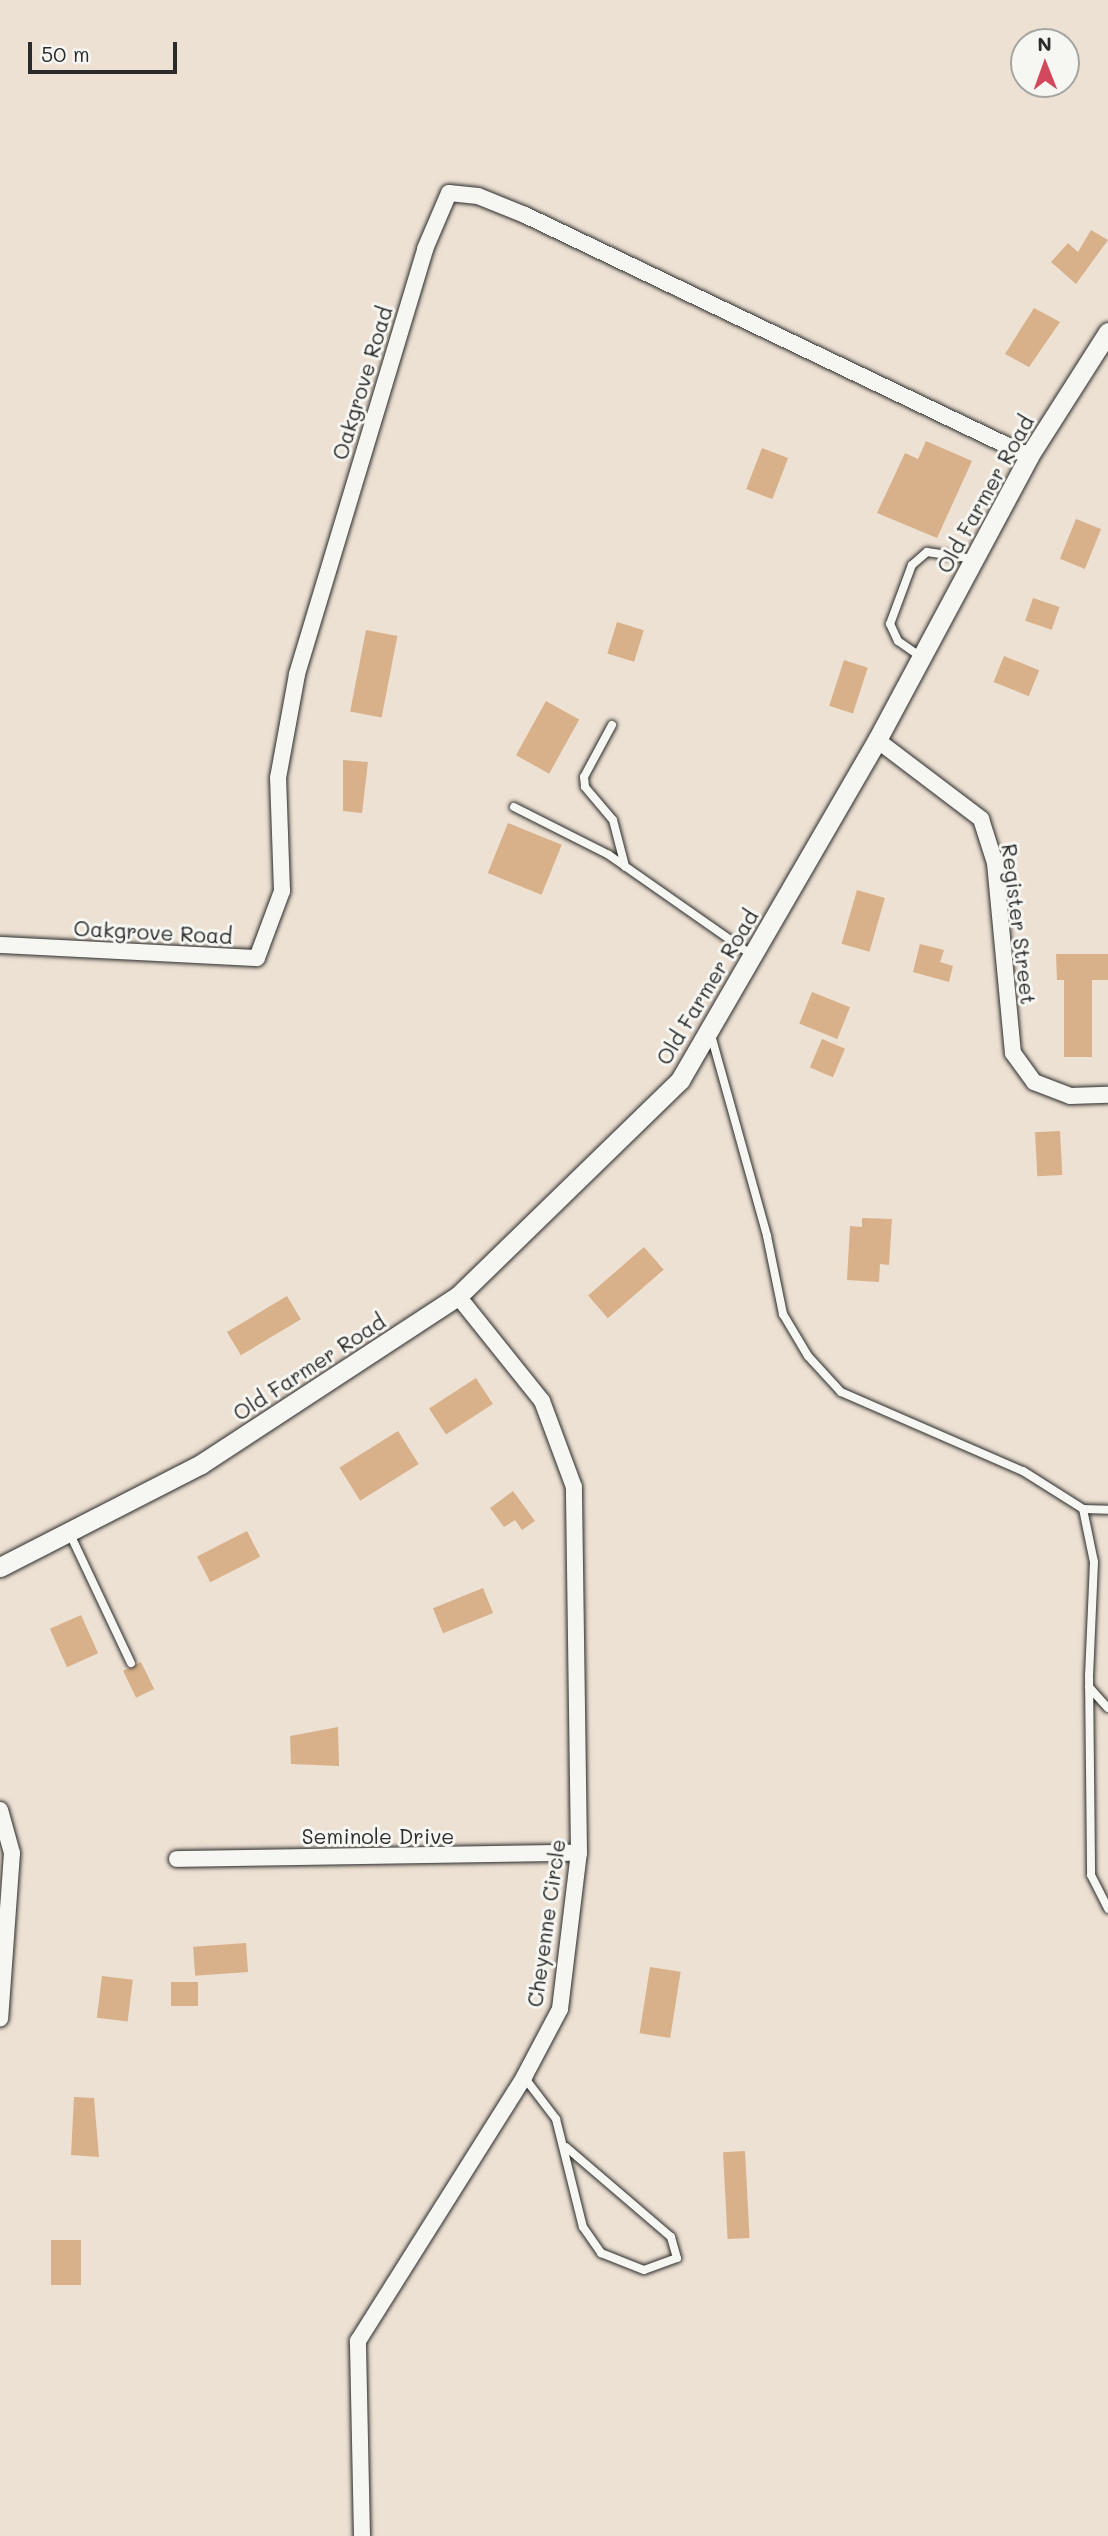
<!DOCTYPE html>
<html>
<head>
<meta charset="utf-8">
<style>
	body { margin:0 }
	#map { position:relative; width:1108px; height:2536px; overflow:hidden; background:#ede1d3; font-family:Mali,sans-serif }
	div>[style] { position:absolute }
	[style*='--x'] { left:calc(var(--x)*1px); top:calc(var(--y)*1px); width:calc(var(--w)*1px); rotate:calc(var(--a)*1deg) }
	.building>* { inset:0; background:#d8b18a; transform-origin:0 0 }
	.roads { filter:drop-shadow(0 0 2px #2b2b2b) drop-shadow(0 0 2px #2b2b2b) }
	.service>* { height:8px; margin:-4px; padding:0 4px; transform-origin:4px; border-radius:4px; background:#f6f6f2 }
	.minor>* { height:16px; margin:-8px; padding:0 8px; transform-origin:8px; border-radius:8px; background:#f6f6f2 }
	.tertiary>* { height:19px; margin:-9.5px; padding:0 9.5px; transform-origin:9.5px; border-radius:9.5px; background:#f6f6f2 }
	span { translate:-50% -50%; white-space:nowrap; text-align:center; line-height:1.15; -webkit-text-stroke:6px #f6f6f2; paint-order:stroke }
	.street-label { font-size:21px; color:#2b2b2b }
	.north { position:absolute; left:1010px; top:28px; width:70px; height:70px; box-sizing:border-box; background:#f6f6f2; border:2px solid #a5a5a2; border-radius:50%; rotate:359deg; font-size:19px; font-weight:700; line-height:28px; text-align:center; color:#2b2b2b }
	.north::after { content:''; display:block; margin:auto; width:24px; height:32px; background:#d1495b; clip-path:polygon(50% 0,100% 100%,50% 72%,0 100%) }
	.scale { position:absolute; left:28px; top:42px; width:149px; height:32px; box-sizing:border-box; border:4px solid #2b2b2b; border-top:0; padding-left:9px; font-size:21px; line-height:24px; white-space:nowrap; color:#2b2b2b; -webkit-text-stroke:5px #f6f6f2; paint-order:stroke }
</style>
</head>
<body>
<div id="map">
	<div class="building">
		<i style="clip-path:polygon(1091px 230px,1108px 240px,1076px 284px,1051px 262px,1068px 243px,1078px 252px)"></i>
		<i style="clip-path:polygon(1034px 308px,1060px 322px,1029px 367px,1005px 354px)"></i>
		<i style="clip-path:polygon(926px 441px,972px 461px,937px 538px,877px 513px,905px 453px,918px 459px)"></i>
		<i style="left:762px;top:448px;width:28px;height:44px;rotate:21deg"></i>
		<i style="left:1076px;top:519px;width:27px;height:43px;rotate:22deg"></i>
		<i style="left:1033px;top:598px;width:28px;height:24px;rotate:19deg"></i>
		<i style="left:617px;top:622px;width:28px;height:33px;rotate:17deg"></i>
		<i style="left:366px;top:630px;width:32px;height:83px;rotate:11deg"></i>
		<i style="left:1004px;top:656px;width:38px;height:28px;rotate:22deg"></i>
		<i style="left:844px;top:660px;width:25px;height:48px;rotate:18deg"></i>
		<i style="left:546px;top:701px;width:38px;height:62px;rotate:29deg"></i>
		<i style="clip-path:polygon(343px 760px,368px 762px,362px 813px,343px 811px)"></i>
		<i style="left:508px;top:823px;width:58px;height:54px;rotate:22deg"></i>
		<i style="left:857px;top:890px;width:29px;height:56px;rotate:16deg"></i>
		<i style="clip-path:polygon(920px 944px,944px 950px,940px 962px,953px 966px,949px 982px,913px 972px)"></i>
		<i style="clip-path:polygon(1056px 954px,1108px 954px,1108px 980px,1092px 980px,1092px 1057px,1064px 1057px,1064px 980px,1057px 980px)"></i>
		<i style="left:812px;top:992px;width:41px;height:34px;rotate:22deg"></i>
		<i style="left:822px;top:1039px;width:25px;height:31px;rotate:23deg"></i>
		<i style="left:1060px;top:1131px;width:44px;height:25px;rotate:87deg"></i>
		<i style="clip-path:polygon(862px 1218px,892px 1219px,889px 1265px,880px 1264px,879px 1282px,847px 1280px,850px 1226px,862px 1227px)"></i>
		<i style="left:644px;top:1247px;width:30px;height:74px;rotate:49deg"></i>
		<i style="left:287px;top:1296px;width:27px;height:70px;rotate:59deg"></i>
		<i style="left:476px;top:1378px;width:31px;height:56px;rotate:57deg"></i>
		<i style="left:398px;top:1431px;width:39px;height:69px;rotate:58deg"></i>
		<i style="clip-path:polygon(513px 1491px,535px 1521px,522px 1530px,515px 1520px,504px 1527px,490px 1508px)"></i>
		<i style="left:247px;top:1531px;width:29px;height:56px;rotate:63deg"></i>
		<i style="left:483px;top:1588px;width:27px;height:54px;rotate:68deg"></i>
		<i style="left:81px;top:1615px;width:42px;height:34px;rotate:66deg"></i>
		<i style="left:141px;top:1662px;width:30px;height:20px;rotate:64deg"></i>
		<i style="clip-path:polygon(338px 1727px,339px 1766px,291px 1764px,290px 1736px)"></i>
		<i style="left:246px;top:1943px;width:29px;height:53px;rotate:86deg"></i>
		<i style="left:650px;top:1967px;width:31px;height:67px;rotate:9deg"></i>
		<i style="left:102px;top:1976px;width:31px;height:42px;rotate:7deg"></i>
		<i style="left:171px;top:1982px;width:27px;height:24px"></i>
		<i style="clip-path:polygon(74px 2097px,94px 2098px,99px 2157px,71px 2155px)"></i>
		<i style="left:745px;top:2151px;width:87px;height:22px;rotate:87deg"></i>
		<i style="left:51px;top:2240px;width:30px;height:45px"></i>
	</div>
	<div class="roads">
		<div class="service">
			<i style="--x:921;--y:657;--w:28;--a:-145"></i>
			<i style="--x:898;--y:641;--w:19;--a:-115"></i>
			<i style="--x:890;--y:624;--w:63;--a:-69.6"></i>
			<i style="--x:912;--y:565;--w:20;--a:-41"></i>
			<i style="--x:927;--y:552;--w:48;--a:8.5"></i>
			<i style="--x:612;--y:725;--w:59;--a:118.3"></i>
			<i style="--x:584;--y:777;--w:10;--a:84"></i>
			<i style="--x:585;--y:787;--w:43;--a:49.7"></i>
			<i style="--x:613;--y:820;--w:48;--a:75.4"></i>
			<i style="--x:514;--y:807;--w:106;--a:26.8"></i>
			<i style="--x:609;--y:855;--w:174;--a:35"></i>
			<i style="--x:711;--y:1035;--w:209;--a:74.4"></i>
			<i style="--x:767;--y:1236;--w:80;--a:78.4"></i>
			<i style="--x:783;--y:1314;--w:49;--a:59.2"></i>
			<i style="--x:808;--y:1356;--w:49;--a:47.5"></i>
			<i style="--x:841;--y:1392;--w:198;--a:23.5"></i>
			<i style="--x:1023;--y:1471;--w:71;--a:32.3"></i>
			<i style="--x:1083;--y:1509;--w:54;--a:78.3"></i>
			<i style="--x:1094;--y:1562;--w:113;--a:92.5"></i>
			<i style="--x:1089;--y:1675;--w:200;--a:89.4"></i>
			<i style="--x:1091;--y:1875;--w:38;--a:63"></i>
			<i style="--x:1083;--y:1509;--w:25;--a:2"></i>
			<i style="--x:69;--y:1532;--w:145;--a:64.7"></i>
			<i style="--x:1089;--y:1687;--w:28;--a:48"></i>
			<i style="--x:524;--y:2077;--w:53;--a:52.7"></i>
			<i style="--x:556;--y:2119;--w:111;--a:76"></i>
			<i style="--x:583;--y:2227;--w:32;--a:55"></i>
			<i style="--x:601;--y:2253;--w:46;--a:21.6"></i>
			<i style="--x:644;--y:2270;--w:35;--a:-20"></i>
			<i style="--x:677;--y:2258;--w:22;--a:-106"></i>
			<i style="--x:671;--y:2237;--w:138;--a:-139.4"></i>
		</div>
		<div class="minor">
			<i style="--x:877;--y:740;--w:131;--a:37.2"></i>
			<i style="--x:981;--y:819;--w:46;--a:72.3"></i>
			<i style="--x:995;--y:863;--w:191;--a:84.6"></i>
			<i style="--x:1013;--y:1053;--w:36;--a:54"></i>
			<i style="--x:1034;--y:1082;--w:39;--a:21"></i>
			<i style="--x:1070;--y:1096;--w:38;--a:-2"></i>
			<i style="--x:0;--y:945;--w:257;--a:2.9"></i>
			<i style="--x:257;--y:958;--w:72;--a:-69.5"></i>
			<i style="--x:282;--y:891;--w:113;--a:-92"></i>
			<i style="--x:278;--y:778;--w:106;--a:-79.6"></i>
			<i style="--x:297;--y:674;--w:444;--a:-73.2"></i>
			<i style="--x:425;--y:249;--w:61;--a:-66.8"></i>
			<i style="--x:449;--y:193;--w:29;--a:6"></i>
			<i style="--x:478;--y:196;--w:51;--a:22"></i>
			<i style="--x:525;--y:215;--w:559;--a:25.56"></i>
			<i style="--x:0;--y:1810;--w:45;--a:74.4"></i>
			<i style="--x:12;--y:1853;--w:166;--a:94.1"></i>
			<i style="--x:177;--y:1859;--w:402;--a:-0.9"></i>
			<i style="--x:362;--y:2536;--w:195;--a:-91.2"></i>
			<i style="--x:358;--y:2341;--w:312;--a:-57.8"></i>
			<i style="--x:524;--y:2077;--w:77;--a:-62.1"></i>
			<i style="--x:560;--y:2009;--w:157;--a:-83.1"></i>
			<i style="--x:579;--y:1853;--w:366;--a:-90.8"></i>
			<i style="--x:574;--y:1487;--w:92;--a:-110.4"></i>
			<i style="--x:542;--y:1401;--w:134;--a:-128.7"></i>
		</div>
		<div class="tertiary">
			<i style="--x:0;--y:1567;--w:226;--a:-27.1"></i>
			<i style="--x:201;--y:1464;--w:307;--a:-33.2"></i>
			<i style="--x:458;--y:1296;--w:310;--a:-44.2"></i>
			<i style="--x:680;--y:1080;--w:393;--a:-59.9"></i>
			<i style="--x:877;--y:740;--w:322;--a:-61.8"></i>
			<i style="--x:1029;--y:456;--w:147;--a:-57.5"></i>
		</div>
	</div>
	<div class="street-label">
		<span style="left:362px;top:383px;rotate:-73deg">Oakgrove Road</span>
		<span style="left:985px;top:494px;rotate:-61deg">Old Farmer Road</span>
		<span style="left:1019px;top:924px;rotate:83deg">Register Street</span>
		<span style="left:153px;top:932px;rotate:3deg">Oakgrove Road</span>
		<span style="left:707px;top:987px;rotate:-59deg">Old Farmer Road</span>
		<span style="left:309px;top:1367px;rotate:-33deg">Old Farmer Road</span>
		<span style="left:378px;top:1836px">Seminole Drive</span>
		<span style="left:546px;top:1923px;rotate:-82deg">Cheyenne Circle</span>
	</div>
	<div class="north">N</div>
	<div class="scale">50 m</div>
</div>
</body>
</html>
